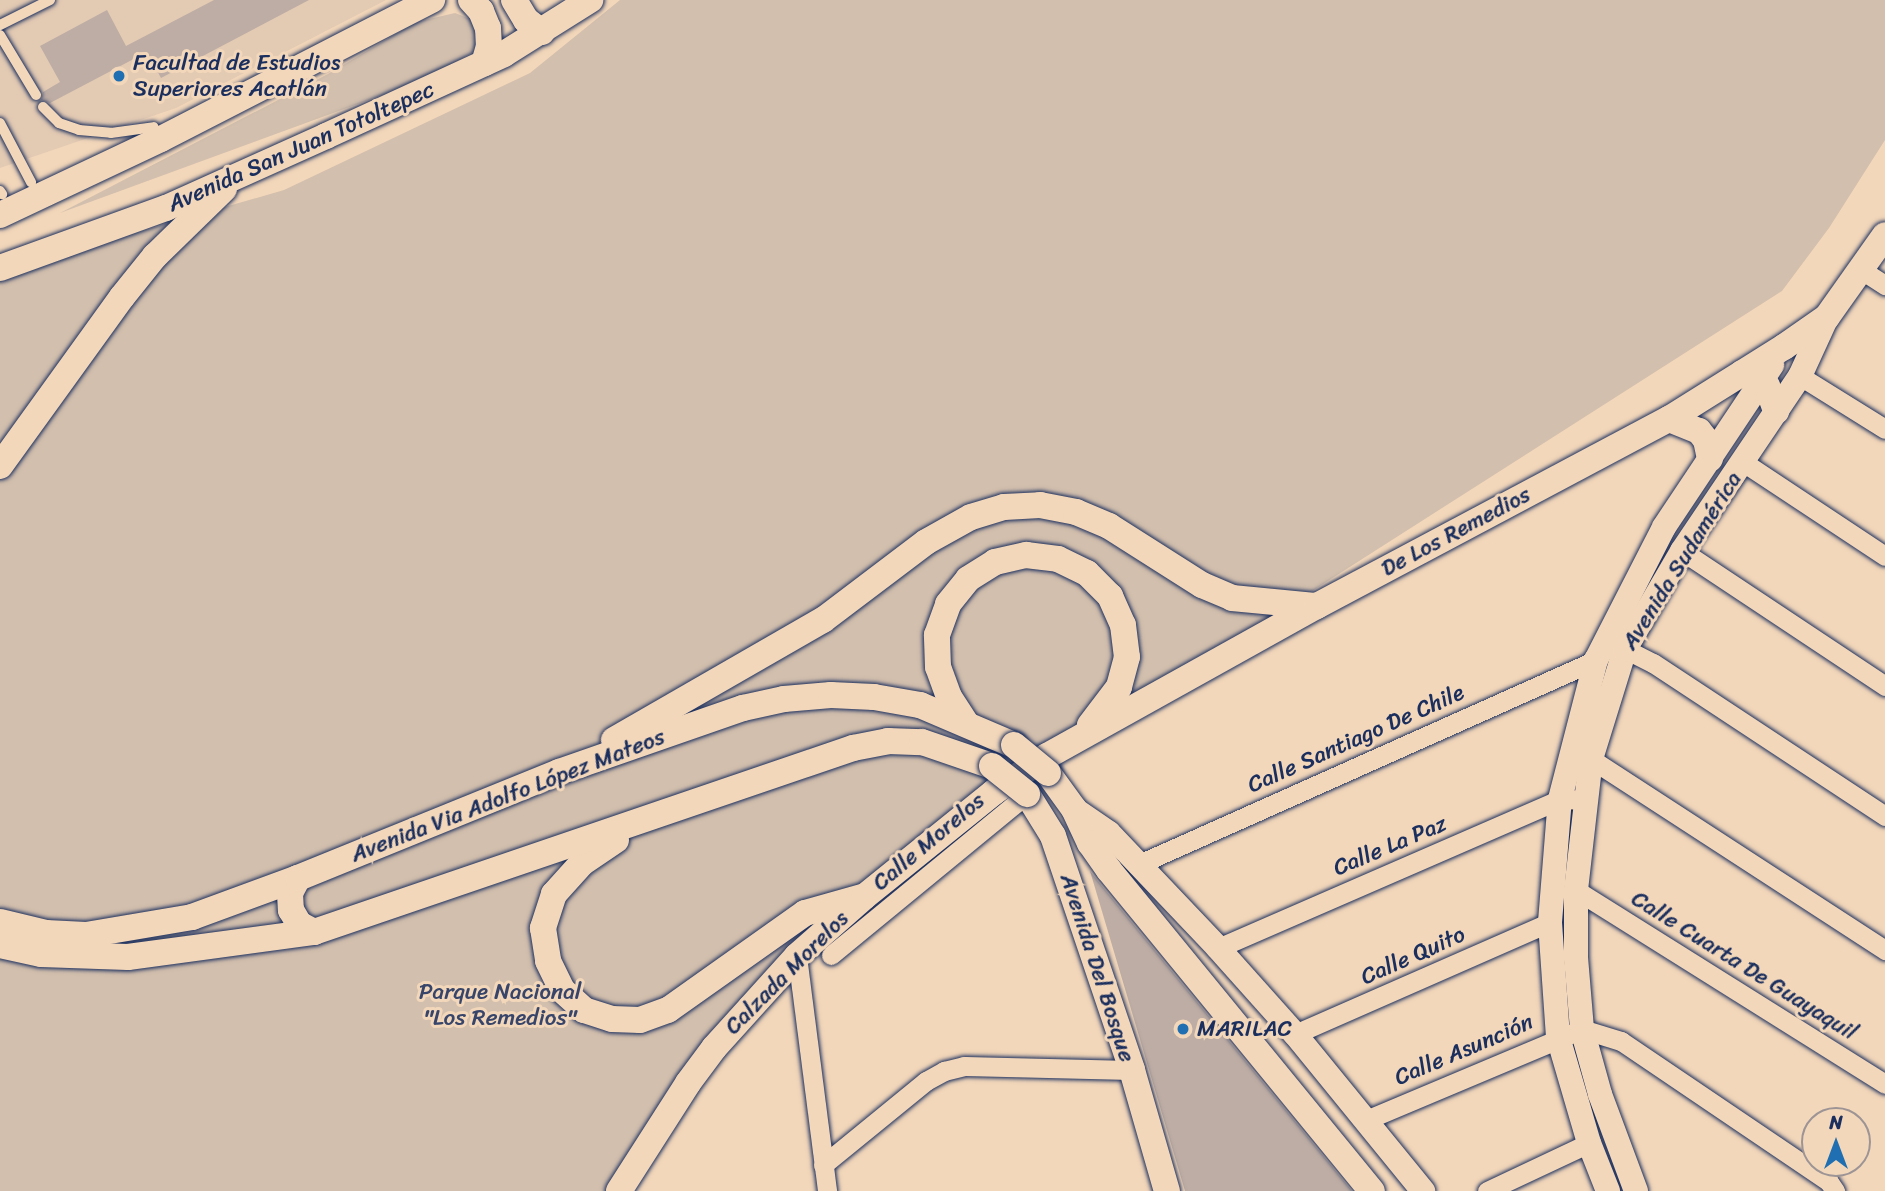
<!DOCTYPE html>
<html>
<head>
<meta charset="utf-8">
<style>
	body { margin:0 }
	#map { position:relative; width:1885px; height:1191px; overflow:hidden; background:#f3d7ba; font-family:Sriracha,sans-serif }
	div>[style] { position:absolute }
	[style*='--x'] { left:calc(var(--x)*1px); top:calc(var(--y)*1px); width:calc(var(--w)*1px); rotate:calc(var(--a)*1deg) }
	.built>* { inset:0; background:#e3cab3 }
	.green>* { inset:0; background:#d3bfad }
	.building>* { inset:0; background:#beada4 }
	.roads { filter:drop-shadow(0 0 2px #1b2f5e) drop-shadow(0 0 2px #1b2f5e) }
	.service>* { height:10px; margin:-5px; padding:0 5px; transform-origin:5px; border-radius:5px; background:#f3d7ba }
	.minor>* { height:19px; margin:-9.5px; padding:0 9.5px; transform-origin:9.5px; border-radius:9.5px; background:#f3d7ba }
	.tertiary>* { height:24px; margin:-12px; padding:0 12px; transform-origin:12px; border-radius:12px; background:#f3d7ba }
	.secondary>* { height:26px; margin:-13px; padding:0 13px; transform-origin:13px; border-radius:13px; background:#f3d7ba }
	.bridges { filter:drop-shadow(0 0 2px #1b2f5e) drop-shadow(0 0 2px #1b2f5e) }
	.secondary-bridge>* { height:26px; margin:-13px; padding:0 13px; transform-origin:13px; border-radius:13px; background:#f3d7ba }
	.dots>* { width:19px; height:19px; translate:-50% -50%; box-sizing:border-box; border:4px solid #f3d7ba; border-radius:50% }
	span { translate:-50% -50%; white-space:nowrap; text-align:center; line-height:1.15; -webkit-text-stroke:6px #f3d7ba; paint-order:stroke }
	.poi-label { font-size:23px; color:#1b2f5e }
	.left { translate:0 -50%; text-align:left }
	.street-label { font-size:23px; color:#1b2f5e }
	.park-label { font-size:23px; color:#37456a }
	.north { position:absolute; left:1801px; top:1107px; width:70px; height:70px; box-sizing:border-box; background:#f3d7ba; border:2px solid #9d9495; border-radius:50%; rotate:0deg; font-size:19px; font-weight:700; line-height:28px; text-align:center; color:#1b2f5e }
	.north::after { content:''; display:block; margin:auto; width:24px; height:32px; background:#1f6fb2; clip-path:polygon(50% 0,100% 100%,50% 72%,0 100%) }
</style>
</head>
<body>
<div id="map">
	<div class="built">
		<i style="clip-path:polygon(0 0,386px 0,176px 108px,0 168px)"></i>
	</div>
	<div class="green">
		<i style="clip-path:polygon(620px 0,1885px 0,1885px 140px,1829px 228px,1782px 291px,1273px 616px,966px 802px,767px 970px,623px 1191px,0 1191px,0 272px,284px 190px,530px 73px)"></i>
		<i style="clip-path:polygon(455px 13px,470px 19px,480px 31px,475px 51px,426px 79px,60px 213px,328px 74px,416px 22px)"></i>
	</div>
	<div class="building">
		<i style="clip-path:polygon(214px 0,309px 0,161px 78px,147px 52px,50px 103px,41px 100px,43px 92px,60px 82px,40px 46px,107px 10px,126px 46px)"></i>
		<i style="clip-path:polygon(1090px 871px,1097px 880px,1352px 1191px,1185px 1191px)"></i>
	</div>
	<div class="roads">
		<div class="service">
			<i style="--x:0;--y:25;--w:56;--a:-26.6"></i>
			<i style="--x:0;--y:35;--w:70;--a:59"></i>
			<i style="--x:43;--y:107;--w:23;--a:45"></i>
			<i style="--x:59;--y:123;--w:21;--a:19"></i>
			<i style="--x:79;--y:130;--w:32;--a:5"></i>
			<i style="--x:111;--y:133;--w:43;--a:-7.9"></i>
			<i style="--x:0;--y:123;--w:67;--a:62.3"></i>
			<i style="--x:0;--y:191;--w:4;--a:56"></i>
		</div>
		<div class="minor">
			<i style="--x:1860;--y:269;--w:30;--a:33"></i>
			<i style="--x:1800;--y:376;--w:100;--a:31.9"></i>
			<i style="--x:1743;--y:462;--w:170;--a:33.5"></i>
			<i style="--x:1682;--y:551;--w:244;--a:33.6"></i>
			<i style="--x:1625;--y:649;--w:31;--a:27"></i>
			<i style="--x:1653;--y:663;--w:278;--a:33.4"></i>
			<i style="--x:1580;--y:758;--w:11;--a:5"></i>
			<i style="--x:1591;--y:759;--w:351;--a:33"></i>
			<i style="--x:1137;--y:865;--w:503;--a:-24.07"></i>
			<i style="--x:1576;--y:890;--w:365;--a:32.1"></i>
			<i style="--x:1218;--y:948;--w:373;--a:-23.5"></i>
			<i style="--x:1560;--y:799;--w:24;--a:2"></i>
			<i style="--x:831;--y:955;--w:254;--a:-39.4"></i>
			<i style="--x:797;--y:956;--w:237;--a:82.7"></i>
			<i style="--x:1295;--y:1034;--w:279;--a:-23.7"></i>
			<i style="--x:1366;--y:1120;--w:234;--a:-22.8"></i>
			<i style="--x:1582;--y:1029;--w:41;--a:17.1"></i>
			<i style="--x:1621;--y:1041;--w:251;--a:34.1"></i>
			<i style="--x:1829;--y:1182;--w:11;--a:56"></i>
			<i style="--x:823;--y:1165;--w:133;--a:-39.2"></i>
			<i style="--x:926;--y:1081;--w:21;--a:-29"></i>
			<i style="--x:944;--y:1071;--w:21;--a:-14"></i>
			<i style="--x:964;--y:1066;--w:168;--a:1.4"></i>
			<i style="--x:1487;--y:1191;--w:113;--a:-25.2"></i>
		</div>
		<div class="tertiary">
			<i style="--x:1074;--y:809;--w:42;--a:34.4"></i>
			<i style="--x:1109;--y:833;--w:158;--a:46.5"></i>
			<i style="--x:1218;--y:948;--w:115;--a:48.2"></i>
			<i style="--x:1295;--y:1034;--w:203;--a:50.8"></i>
			<i style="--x:1608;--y:1191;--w:52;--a:-111.6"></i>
			<i style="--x:1589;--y:1143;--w:110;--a:-106.3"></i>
			<i style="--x:1558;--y:1037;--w:115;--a:-94"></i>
			<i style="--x:1550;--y:922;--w:123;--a:-85.4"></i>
			<i style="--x:1560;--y:799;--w:144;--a:-75.5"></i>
			<i style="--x:1596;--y:660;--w:149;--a:-62.9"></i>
			<i style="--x:1664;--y:527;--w:195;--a:-56.3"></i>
			<i style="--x:1636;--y:1191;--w:103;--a:-110.4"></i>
			<i style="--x:1600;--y:1094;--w:67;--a:-105.5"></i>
			<i style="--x:1582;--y:1029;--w:71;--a:-94.8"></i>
			<i style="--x:1576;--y:958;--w:68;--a:-90"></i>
			<i style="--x:1576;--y:890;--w:132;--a:-83.5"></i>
			<i style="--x:1591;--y:759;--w:115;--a:-72.8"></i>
			<i style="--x:1625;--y:649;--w:113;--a:-59.8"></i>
			<i style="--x:1682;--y:551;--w:211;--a:-56"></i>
			<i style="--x:1800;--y:376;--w:65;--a:-65.4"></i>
		</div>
		<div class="secondary">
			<i style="--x:471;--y:0;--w:15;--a:48"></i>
			<i style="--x:481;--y:11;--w:18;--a:68"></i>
			<i style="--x:488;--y:28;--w:18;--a:87"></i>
			<i style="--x:489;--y:46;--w:18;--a:106"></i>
			<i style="--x:514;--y:0;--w:23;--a:59"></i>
			<i style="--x:526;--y:20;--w:20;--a:37"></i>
			<i style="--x:0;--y:215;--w:178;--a:-25.3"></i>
			<i style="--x:161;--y:139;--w:305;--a:-27.2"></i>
			<i style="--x:0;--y:268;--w:177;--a:-19.9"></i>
			<i style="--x:166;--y:208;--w:175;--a:-24.2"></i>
			<i style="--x:326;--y:136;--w:196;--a:-24.7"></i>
			<i style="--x:504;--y:54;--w:102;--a:-32.1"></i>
			<i style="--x:1742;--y:373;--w:28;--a:27"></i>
			<i style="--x:1767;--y:386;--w:27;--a:70"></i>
			<i style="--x:1669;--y:419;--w:32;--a:22"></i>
			<i style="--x:1699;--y:431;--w:11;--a:52"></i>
			<i style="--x:1706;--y:440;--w:19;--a:78"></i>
			<i style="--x:0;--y:466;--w:208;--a:-54.2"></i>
			<i style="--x:122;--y:297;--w:53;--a:-51.2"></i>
			<i style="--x:155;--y:256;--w:96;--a:-44.2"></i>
			<i style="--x:966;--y:723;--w:31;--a:-123"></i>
			<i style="--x:949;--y:697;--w:32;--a:-110"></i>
			<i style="--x:938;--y:667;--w:32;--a:-92"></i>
			<i style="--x:937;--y:635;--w:33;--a:-70"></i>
			<i style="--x:948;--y:604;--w:32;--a:-51"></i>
			<i style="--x:968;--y:579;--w:32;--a:-32"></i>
			<i style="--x:995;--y:562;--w:32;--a:-13"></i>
			<i style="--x:1026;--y:555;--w:32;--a:7"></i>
			<i style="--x:1058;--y:559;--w:32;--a:26"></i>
			<i style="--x:1087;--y:573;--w:33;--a:45"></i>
			<i style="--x:1110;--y:596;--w:32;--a:66"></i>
			<i style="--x:1123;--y:625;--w:32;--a:83"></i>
			<i style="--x:1127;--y:657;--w:31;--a:105"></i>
			<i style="--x:1119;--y:687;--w:48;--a:127.3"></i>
			<i style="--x:614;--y:740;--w:241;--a:-29.9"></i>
			<i style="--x:823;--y:620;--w:129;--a:-37.1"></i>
			<i style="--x:926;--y:542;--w:51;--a:-29.1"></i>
			<i style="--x:971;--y:517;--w:34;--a:-17"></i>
			<i style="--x:1004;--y:507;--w:36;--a:-3"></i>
			<i style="--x:1040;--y:505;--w:37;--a:11"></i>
			<i style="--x:1076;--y:512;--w:36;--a:23"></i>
			<i style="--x:1109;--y:526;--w:110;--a:32.4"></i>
			<i style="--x:1202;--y:585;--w:33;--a:23"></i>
			<i style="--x:1232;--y:598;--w:85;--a:5.4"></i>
			<i style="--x:1048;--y:773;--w:44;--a:54.2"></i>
			<i style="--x:1074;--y:809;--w:38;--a:65"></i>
			<i style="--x:1090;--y:843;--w:33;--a:55"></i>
			<i style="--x:1109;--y:870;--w:415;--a:50.7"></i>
			<i style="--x:1027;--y:794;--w:49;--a:58.2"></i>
			<i style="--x:1053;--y:836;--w:247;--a:71.3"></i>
			<i style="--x:1132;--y:1070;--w:126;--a:73.9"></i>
			<i style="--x:616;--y:840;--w:41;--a:145.9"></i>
			<i style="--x:582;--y:863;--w:42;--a:132.1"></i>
			<i style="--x:554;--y:894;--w:36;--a:108"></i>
			<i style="--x:543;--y:928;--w:33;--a:81"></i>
			<i style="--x:548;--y:961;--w:32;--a:64"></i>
			<i style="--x:562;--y:990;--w:30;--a:42"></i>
			<i style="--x:584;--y:1010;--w:29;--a:18"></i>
			<i style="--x:612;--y:1019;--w:28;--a:2"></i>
			<i style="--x:640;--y:1020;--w:30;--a:-20"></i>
			<i style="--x:668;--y:1010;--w:168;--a:-35.3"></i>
			<i style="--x:805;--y:913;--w:59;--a:-15.7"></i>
			<i style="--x:298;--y:878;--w:17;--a:118"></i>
			<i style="--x:290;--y:893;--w:17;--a:87"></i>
			<i style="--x:291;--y:910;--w:16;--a:60"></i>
			<i style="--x:299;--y:924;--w:17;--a:28"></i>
			<i style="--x:0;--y:922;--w:47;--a:13.4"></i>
			<i style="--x:46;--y:933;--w:40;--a:2.9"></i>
			<i style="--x:86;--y:935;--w:108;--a:-9.6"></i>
			<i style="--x:192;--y:917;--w:113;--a:-20.2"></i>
			<i style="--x:298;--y:878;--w:282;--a:-22.1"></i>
			<i style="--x:559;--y:772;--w:195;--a:-19.2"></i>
			<i style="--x:743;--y:708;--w:42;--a:-12.4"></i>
			<i style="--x:784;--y:699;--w:47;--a:-4.9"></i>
			<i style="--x:831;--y:695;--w:43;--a:2.7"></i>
			<i style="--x:874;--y:697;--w:47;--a:9.9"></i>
			<i style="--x:920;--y:705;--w:102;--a:23.1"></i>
			<i style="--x:0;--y:945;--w:42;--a:12.4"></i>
			<i style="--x:41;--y:954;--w:87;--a:2"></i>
			<i style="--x:128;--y:957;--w:188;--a:-7.7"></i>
			<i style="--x:314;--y:932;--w:570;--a:-18.85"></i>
			<i style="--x:853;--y:748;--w:36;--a:-11"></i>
			<i style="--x:888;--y:741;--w:34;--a:2"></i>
			<i style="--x:922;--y:742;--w:74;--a:18.9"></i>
			<i style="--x:619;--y:1191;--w:128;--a:-57.4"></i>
			<i style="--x:688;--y:1083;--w:44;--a:-53.4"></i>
			<i style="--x:714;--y:1048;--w:124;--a:-47.9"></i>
			<i style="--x:797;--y:956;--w:89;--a:-41.4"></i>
			<i style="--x:864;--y:897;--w:167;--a:-38.9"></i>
			<i style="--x:994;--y:792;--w:64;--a:-34.2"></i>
			<i style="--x:1047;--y:756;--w:309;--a:-29.1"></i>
			<i style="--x:1317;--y:606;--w:399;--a:-28"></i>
			<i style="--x:1669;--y:419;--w:136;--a:-32.1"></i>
			<i style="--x:1784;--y:347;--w:52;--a:-34.9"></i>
			<i style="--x:1827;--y:317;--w:100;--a:-54.7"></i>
		</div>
	</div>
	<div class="bridges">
		<div class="secondary-bridge">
			<i style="--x:1014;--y:745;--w:44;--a:39.5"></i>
			<i style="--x:992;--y:766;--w:45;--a:38.7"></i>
		</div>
	</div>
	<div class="dots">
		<i style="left:119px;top:76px;background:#1f6fb2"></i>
		<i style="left:1183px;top:1029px;background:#1f6fb2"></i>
	</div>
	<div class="poi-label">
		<span class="left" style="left:133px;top:76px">Facultad de Estudios<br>Superiores Acatlán</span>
		<span class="left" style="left:1197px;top:1029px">MARILAC</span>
	</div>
	<div class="street-label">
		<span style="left:301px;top:147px;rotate:-24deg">Avenida San Juan Totoltepec</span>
		<span style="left:1456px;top:532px;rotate:-28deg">De Los Remedios</span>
		<span style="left:1682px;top:561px;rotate:-58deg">Avenida Sudamérica</span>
		<span style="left:1356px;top:739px;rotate:-24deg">Calle Santiago De Chile</span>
		<span style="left:508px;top:796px;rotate:-21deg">Avenida Via Adolfo López Mateos</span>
		<span style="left:929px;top:842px;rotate:-40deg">Calle Morelos</span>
		<span style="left:1390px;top:846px;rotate:-23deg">Calle La Paz</span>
		<span style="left:1413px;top:956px;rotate:-24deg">Calle Quito</span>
		<span style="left:1744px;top:966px;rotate:32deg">Calle Cuarta De Guayaquil</span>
		<span style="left:1097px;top:968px;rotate:72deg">Avenida Del Bosque</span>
		<span style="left:787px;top:973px;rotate:-45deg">Calzada Morelos</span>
		<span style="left:1464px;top:1050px;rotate:-23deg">Calle Asunción</span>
	</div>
	<div class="park-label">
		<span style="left:500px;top:1005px">Parque Nacional<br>"Los Remedios"</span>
	</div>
	<div class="north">N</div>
</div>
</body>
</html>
